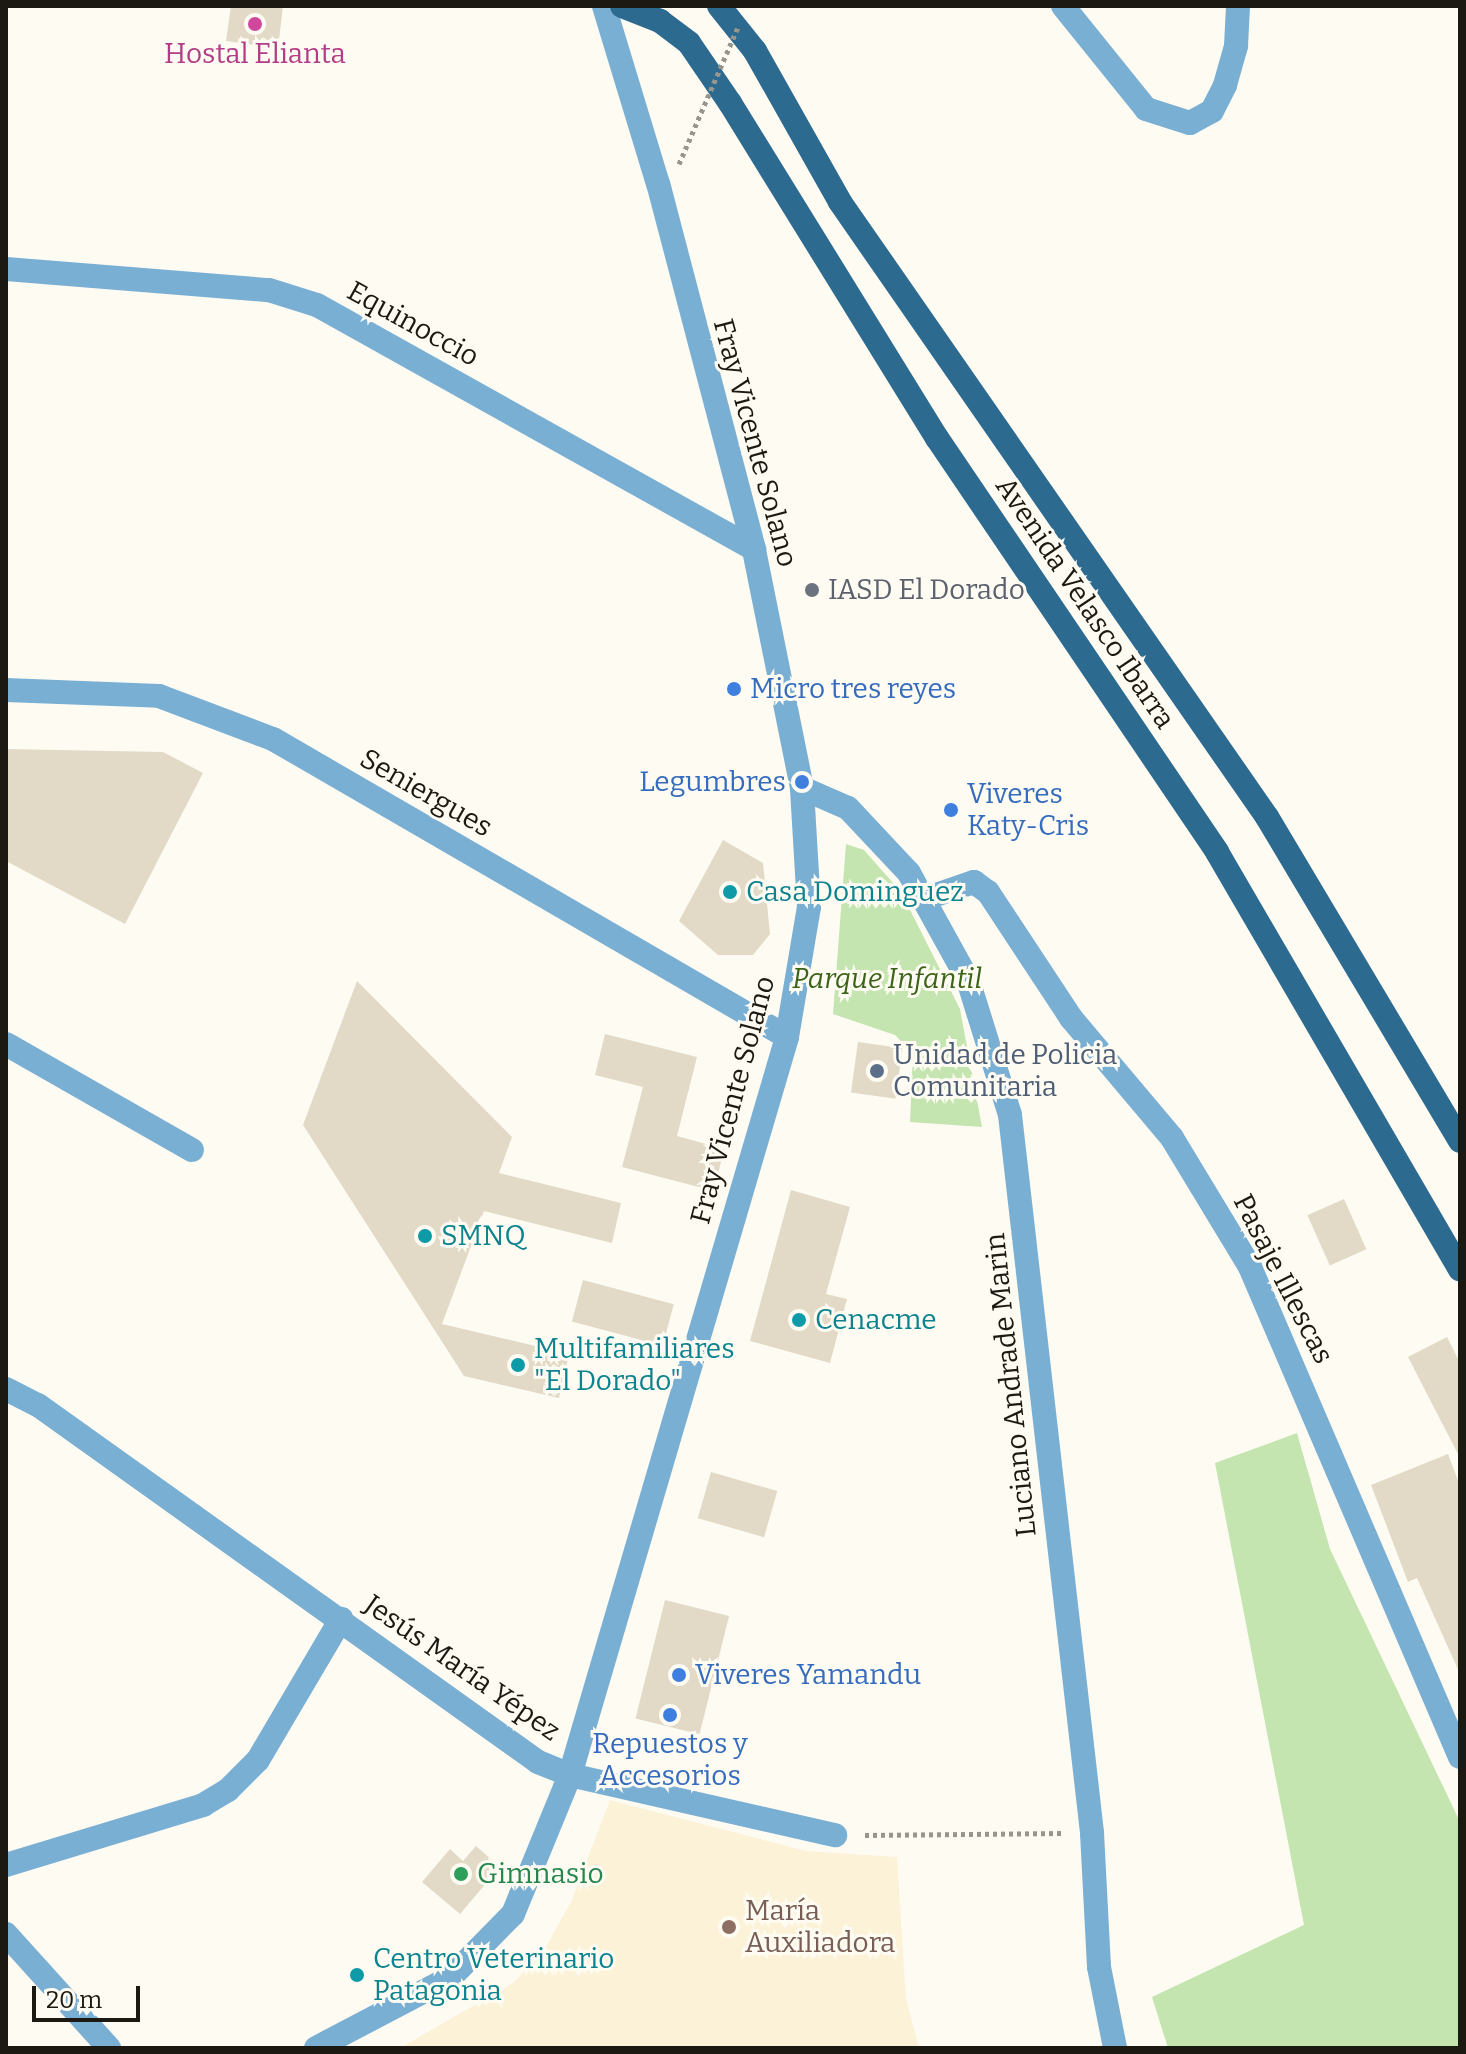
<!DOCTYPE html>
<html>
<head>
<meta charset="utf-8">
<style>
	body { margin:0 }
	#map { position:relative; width:1466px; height:2054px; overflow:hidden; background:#fefbf3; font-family:Bitter,serif }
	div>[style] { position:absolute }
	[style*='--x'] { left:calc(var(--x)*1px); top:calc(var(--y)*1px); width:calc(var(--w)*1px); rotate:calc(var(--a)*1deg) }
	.built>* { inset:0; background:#fcf2d7 }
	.green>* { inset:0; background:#c4e5b0 }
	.building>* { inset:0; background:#e2dac7; transform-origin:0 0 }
	.path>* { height:5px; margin-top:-2.5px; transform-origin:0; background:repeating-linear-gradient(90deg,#98958e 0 4px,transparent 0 8px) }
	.minor>* { height:24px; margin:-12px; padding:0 12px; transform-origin:12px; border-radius:12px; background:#7aafd4 }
	.major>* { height:24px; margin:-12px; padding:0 12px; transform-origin:12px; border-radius:12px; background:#2c6a90 }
	.path-bridge>* { height:5px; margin-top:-2.5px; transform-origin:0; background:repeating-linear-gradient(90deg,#98958e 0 4px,transparent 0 8px) }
	.dots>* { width:22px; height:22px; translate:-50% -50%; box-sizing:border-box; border:4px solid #fefbf3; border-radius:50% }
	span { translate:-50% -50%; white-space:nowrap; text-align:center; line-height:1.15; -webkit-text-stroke:6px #fefbf3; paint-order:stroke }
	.hotel-label { font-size:28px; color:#b23c85 }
	.street-label { font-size:28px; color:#1c1912 }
	.worship-label { font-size:28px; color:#5b616d }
	.left { translate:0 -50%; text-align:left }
	.shop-label { font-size:28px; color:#366cbe }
	.right { translate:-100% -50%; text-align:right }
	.culture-label { font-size:28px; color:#0d838f }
	.park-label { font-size:28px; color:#3b6418; font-style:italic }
	.service-label { font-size:28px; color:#4e5e75 }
	.leisure-label { font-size:28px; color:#27864d }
	.education-label { font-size:28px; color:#785e54 }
	.frame { position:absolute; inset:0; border:8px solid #1c1912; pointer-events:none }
	.scale { position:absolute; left:32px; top:1986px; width:108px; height:36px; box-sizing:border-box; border:4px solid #1c1912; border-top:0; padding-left:10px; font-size:24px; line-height:28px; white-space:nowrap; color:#1c1912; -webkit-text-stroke:6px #fefbf3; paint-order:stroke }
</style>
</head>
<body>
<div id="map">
	<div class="built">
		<i style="clip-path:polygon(610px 1800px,806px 1851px,897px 1857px,906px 1999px,919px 2048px,400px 2048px,513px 1983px,543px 1952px,571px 1902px)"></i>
	</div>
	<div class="green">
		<i style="clip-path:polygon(846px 844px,864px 850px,901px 892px,960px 1009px,982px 1127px,910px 1122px,913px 1054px,895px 1035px,833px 1014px)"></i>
		<i style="clip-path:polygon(1297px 1433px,1330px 1549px,1460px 1822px,1460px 2048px,1168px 2048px,1152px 1997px,1304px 1925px,1215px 1463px)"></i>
	</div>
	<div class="building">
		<i style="clip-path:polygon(231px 6px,283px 6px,278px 48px,226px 41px)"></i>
		<i style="clip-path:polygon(6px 749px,163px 752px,203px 773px,125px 924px,6px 861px)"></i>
		<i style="clip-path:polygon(723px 840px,763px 863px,770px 934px,753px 955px,718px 955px,679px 921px)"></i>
		<i style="clip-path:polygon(357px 981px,512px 1137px,499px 1173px,621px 1203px,612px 1243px,484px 1211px,442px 1324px,569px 1354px,559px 1398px,464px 1376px,303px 1125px)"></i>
		<i style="clip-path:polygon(605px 1034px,697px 1057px,677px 1136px,724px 1149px,714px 1191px,622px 1167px,643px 1087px,595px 1075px)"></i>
		<i style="left:858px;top:1042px;width:45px;height:51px;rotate:8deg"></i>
		<i style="clip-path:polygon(791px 1190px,850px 1207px,826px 1294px,847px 1299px,830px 1363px,750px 1341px)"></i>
		<i style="left:1344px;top:1199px;width:55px;height:40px;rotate:66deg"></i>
		<i style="left:583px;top:1280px;width:94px;height:43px;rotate:15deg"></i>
		<i style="clip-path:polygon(1447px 1337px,1460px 1363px,1460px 1458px,1408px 1357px)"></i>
		<i style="clip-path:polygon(1448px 1454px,1460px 1486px,1460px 1674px,1417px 1578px,1408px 1582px,1371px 1485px)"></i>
		<i style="left:711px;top:1472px;width:69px;height:48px;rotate:16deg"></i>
		<i style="left:665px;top:1600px;width:66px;height:122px;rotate:14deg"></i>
		<i style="clip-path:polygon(476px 1846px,500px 1867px,460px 1914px,422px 1882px,450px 1849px,463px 1861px)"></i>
	</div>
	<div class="path">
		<i style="--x:865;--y:1835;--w:198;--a:-0.6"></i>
	</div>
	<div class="minor">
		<i style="--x:1063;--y:6;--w:132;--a:51.1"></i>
		<i style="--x:1146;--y:109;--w:46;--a:17.7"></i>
		<i style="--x:1190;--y:123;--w:25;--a:-29"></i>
		<i style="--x:1212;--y:111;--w:29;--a:-63"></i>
		<i style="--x:1225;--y:85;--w:41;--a:-74.2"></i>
		<i style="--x:1236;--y:46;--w:40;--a:-87.1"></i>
		<i style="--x:6;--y:269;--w:264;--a:4.6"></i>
		<i style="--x:269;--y:290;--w:50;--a:17.4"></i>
		<i style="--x:317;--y:305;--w:501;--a:29.18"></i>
		<i style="--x:6;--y:690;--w:153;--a:2.2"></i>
		<i style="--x:159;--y:696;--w:122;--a:20.7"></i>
		<i style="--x:273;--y:739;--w:594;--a:30.1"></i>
		<i style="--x:802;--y:788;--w:50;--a:23.5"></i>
		<i style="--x:848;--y:808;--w:89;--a:46.8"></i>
		<i style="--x:909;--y:873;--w:122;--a:61.1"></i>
		<i style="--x:968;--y:980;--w:141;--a:72.7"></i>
		<i style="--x:1010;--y:1115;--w:723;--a:83.48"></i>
		<i style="--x:1092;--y:1833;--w:134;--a:87"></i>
		<i style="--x:1099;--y:1967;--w:83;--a:78.8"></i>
		<i style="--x:924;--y:899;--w:53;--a:-18.8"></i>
		<i style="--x:974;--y:882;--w:17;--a:36"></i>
		<i style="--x:988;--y:892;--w:151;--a:56.6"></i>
		<i style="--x:1071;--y:1018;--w:157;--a:49.9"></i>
		<i style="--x:1172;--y:1138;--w:151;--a:58.8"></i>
		<i style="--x:1250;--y:1267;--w:533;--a:66.8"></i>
		<i style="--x:6;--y:1044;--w:214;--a:29.7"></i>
		<i style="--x:6;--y:1389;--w:36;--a:27"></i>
		<i style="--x:38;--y:1405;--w:614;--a:35.53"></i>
		<i style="--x:538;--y:1762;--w:35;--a:22"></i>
		<i style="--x:570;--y:1775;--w:272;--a:12.8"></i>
		<i style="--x:6;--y:1865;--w:206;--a:-16.9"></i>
		<i style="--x:203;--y:1805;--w:29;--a:-31"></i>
		<i style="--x:228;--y:1790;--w:42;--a:-45"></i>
		<i style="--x:258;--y:1760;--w:164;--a:-59.5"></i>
		<i style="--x:6;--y:1934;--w:154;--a:47.9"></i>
		<i style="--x:316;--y:2048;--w:153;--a:-27.7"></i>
		<i style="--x:451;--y:1977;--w:88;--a:-45.5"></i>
		<i style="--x:513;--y:1914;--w:150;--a:-67.7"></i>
		<i style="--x:570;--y:1775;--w:769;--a:-73.61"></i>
		<i style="--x:787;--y:1037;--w:132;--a:-80.4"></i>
		<i style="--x:809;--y:907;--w:119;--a:-93.4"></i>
		<i style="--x:802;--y:788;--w:244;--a:-101.4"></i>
		<i style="--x:754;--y:549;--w:377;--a:-104.7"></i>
		<i style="--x:658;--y:184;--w:186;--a:-106.9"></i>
	</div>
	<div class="major">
		<i style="--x:622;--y:6;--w:41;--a:21.5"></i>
		<i style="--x:660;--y:21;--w:36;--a:37"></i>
		<i style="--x:689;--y:43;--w:73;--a:55.7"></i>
		<i style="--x:730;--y:103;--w:394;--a:58.3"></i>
		<i style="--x:937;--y:438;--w:500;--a:55.9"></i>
		<i style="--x:1217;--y:852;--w:483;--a:59.8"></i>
		<i style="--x:719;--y:6;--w:58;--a:51.3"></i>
		<i style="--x:755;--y:51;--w:173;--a:60.6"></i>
		<i style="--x:840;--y:202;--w:749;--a:55.23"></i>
		<i style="--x:1267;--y:817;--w:377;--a:59.2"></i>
	</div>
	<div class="path-bridge">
		<i style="--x:679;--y:164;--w:151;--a:-66.7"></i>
	</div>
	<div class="dots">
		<i style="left:255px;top:24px;background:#d1479c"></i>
		<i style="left:812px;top:590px;background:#6b7280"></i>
		<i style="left:734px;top:689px;background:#3f7fe0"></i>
		<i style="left:802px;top:782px;background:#3f7fe0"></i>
		<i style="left:951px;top:810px;background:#3f7fe0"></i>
		<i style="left:730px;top:892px;background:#0f9aa8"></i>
		<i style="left:877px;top:1071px;background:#5c6f8a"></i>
		<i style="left:425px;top:1236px;background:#0f9aa8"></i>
		<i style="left:799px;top:1320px;background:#0f9aa8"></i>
		<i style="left:518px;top:1365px;background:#0f9aa8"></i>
		<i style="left:679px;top:1675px;background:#3f7fe0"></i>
		<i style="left:670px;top:1715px;background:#3f7fe0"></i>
		<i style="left:461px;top:1874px;background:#2e9e5b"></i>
		<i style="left:729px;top:1927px;background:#8d6e63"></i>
		<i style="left:357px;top:1975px;background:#0f9aa8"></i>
	</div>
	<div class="hotel-label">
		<span style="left:255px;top:54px">Hostal Elianta</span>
	</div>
	<div class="street-label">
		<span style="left:413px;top:324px;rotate:29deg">Equinoccio</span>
		<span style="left:755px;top:443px;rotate:75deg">Fray Vicente Solano</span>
		<span style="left:1085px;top:603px;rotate:56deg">Avenida Velasco Ibarra</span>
		<span style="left:426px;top:793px;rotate:30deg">Seniergues</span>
		<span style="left:733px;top:1100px;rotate:-75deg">Fray Vicente Solano</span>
		<span style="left:1283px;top:1279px;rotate:63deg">Pasaje Illescas</span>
		<span style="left:1011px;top:1385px;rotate:-96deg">Luciano Andrade Marin</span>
		<span style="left:462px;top:1668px;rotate:35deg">Jesús María Yépez</span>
	</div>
	<div class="worship-label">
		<span class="left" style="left:828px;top:590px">IASD El Dorado</span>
	</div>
	<div class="shop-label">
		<span class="left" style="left:750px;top:689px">Micro tres reyes</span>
		<span class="right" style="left:786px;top:782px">Legumbres</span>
		<span class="left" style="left:967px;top:810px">Viveres<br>Katy-Cris</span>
		<span class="left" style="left:695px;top:1675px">Viveres Yamandu</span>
		<span style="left:670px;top:1760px">Repuestos y<br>Accesorios</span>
	</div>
	<div class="culture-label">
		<span class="left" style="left:746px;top:892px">Casa Dominguez</span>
		<span class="left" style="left:441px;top:1236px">SMNQ</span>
		<span class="left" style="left:815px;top:1320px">Cenacme</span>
		<span class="left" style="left:534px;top:1365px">Multifamiliares<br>"El Dorado"</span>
		<span class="left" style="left:373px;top:1975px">Centro Veterinario<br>Patagonia</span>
	</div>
	<div class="park-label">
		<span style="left:887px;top:979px">Parque Infantil</span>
	</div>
	<div class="service-label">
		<span class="left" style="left:893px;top:1071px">Unidad de Policia<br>Comunitaria</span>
	</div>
	<div class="leisure-label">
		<span class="left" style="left:477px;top:1874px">Gimnasio</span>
	</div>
	<div class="education-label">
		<span class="left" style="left:745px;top:1927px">María<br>Auxiliadora</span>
	</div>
	<div class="frame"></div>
	<div class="scale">20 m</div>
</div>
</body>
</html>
